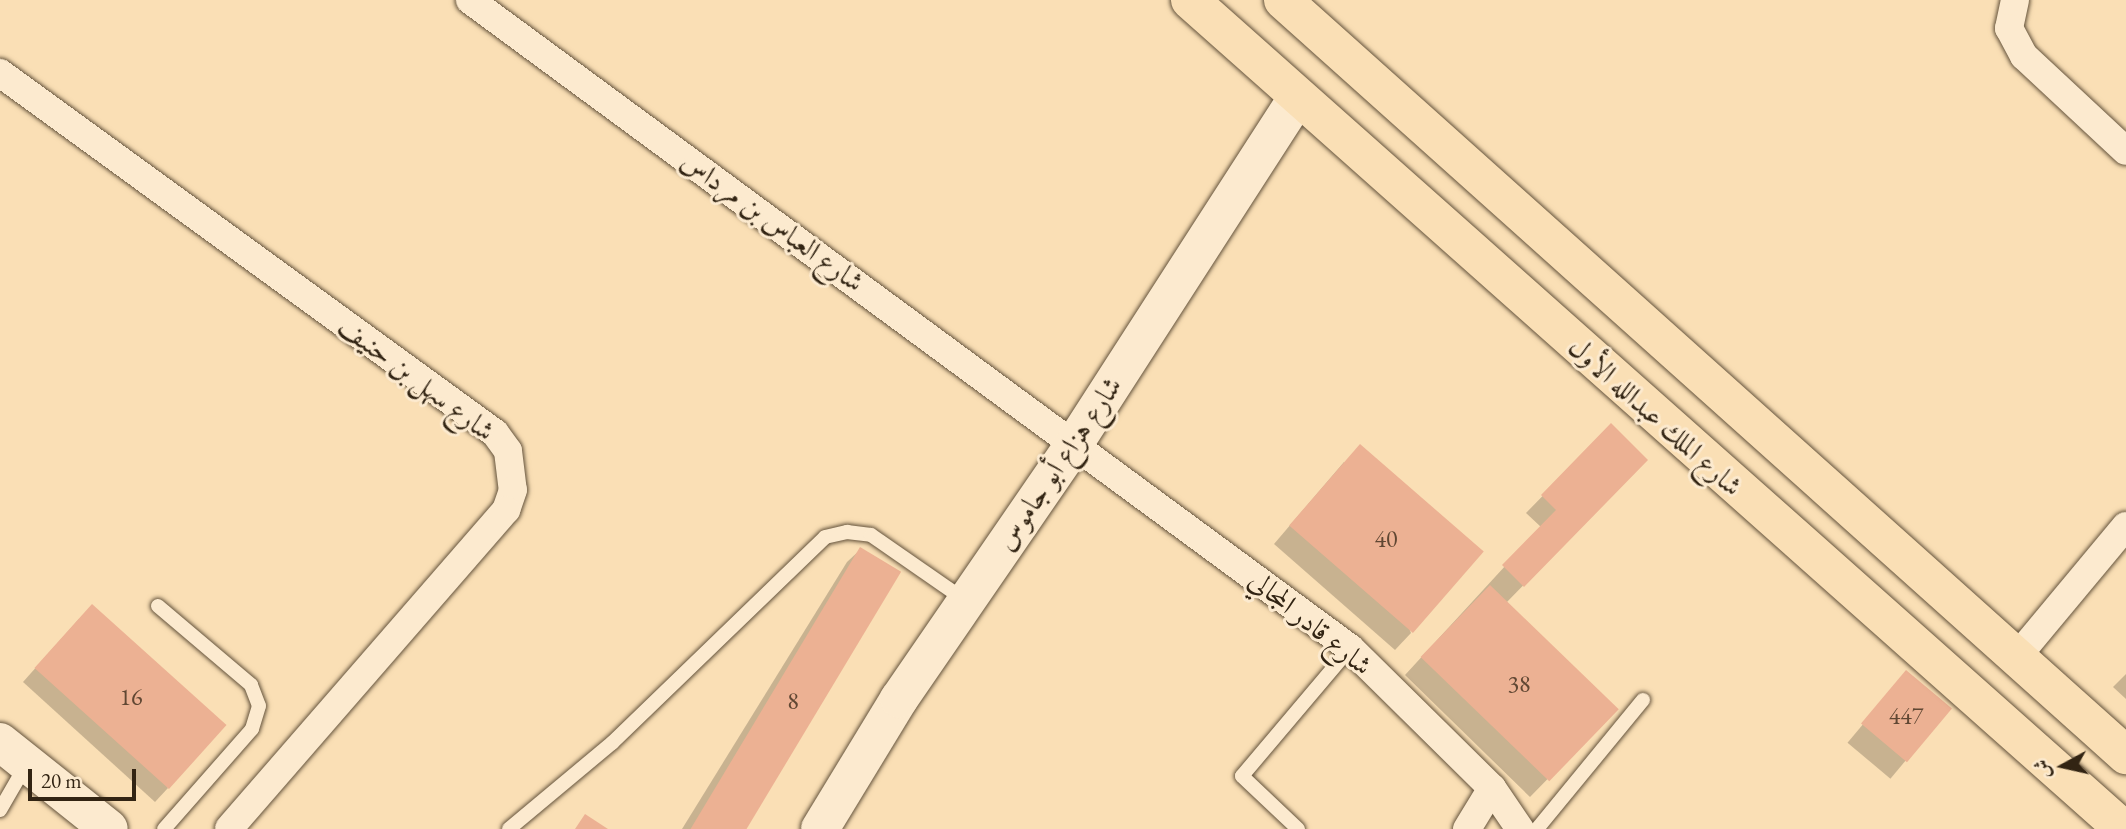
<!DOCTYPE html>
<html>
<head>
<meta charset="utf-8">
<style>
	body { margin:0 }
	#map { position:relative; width:2126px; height:829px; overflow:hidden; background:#fadfb5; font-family:"EB Garamond",Amiri,serif }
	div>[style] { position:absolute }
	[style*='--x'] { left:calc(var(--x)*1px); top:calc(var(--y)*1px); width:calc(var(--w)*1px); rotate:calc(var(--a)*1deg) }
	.shadow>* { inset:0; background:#0003; transform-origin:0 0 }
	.building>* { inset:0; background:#ecb193; transform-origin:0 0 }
	.roads { filter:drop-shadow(0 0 2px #64533c) drop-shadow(0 0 2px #64533c) }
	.lane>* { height:14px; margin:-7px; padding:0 7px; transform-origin:7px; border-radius:7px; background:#fceacf }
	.street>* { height:28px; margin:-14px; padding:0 14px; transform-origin:14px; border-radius:14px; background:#fceacf }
	.secondary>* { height:38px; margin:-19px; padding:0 19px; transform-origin:19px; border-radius:19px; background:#fceacf }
	.primary>* { height:38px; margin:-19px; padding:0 19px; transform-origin:19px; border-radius:19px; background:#fadfb5 }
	span { translate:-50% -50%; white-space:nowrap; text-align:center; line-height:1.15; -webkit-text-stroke:6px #fceacf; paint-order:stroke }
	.number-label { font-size:24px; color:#604733 }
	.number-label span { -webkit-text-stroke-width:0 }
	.street-label { font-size:28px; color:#322413 }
	.north { position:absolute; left:2028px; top:731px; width:70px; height:70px; -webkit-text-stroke:5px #fceacf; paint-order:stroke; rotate:262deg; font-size:19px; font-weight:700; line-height:28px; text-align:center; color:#322413 }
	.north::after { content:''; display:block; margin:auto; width:24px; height:32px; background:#322413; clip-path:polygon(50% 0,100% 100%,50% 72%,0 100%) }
	.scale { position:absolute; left:28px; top:769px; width:108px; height:32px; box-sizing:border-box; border:4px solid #322413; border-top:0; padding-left:9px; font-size:21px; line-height:24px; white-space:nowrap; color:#322413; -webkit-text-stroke:5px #fceacf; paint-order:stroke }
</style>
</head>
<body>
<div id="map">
	<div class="shadow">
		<i style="clip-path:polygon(1611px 426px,1645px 460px,1506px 603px,1615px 710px,1530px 797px,1405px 675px,1541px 527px,1526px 513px)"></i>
		<i style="clip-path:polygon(1344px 462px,1411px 633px,1395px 650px,1274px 544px)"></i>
		<i style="clip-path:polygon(861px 549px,739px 829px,682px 829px,847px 562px)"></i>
		<i style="clip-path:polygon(79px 619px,168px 788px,155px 802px,23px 682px)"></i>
		<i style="left:1906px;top:673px;width:56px;height:91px;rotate:40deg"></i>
		<i style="clip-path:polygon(2126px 674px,2126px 699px,2113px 687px)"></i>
	</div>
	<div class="building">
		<i style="clip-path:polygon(1611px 423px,1648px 460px,1524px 587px,1502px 565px,1556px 510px,1541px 495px)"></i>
		<i style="left:1360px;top:444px;width:164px;height:108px;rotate:41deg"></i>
		<i style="left:860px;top:547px;width:48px;height:332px;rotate:31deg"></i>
		<i style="left:1490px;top:585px;width:179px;height:100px;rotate:44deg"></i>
		<i style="left:92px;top:604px;width:181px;height:86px;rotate:42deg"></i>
		<i style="left:1906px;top:670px;width:60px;height:70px;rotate:40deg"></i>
		<i style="clip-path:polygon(585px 814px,608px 829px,575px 829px)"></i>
	</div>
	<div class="roads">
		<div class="lane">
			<i style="--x:158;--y:606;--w:122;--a:40.3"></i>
			<i style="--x:251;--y:685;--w:22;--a:69"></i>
			<i style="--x:259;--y:706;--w:24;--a:107"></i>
			<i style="--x:252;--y:729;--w:133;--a:131.3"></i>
			<i style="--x:0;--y:810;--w:52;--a:-60"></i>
			<i style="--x:509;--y:829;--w:134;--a:-39.9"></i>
			<i style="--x:612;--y:743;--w:296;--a:-44"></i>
			<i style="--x:825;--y:537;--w:23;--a:-13"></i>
			<i style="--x:847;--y:532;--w:24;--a:7"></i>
			<i style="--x:871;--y:535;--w:114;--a:34.7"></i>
			<i style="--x:1298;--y:829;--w:77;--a:-136.6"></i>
			<i style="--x:1242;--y:776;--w:167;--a:-49.8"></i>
			<i style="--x:1537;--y:829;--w:167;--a:-50.6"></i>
		</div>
		<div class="street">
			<i style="--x:470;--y:0;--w:1093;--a:36.37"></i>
			<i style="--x:1350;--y:648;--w:199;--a:44.6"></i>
			<i style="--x:1492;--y:788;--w:50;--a:55.7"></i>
			<i style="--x:2015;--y:0;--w:29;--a:102"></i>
			<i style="--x:2009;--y:28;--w:32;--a:62"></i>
			<i style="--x:2024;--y:56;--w:139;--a:43"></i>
			<i style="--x:0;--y:73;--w:612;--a:36.03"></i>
			<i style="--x:495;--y:433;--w:22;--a:54"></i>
			<i style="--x:508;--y:451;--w:39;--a:83"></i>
			<i style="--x:513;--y:490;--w:21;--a:109"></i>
			<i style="--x:506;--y:510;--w:422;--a:131"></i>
			<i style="--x:2015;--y:659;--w:173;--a:-50.2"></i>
			<i style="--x:1467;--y:829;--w:48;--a:-58.6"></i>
		</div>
		<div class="secondary">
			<i style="--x:0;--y:742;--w:139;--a:38.6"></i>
			<i style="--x:820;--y:829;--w:152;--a:-58.7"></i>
			<i style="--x:899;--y:699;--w:313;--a:-55.5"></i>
			<i style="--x:1076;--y:441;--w:409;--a:-57.2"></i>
		</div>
		<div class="primary">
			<i style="--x:1190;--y:0;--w:1248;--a:41.62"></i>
			<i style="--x:1283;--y:0;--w:1132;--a:41.85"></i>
		</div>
	</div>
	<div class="number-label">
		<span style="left:1386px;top:539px">40</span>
		<span style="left:1519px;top:684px">38</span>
		<span style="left:131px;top:697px">16</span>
		<span style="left:793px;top:701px">8</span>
		<span style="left:1906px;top:716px">447</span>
	</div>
	<div class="street-label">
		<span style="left:773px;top:221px;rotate:36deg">شارع العباس بن مرداس</span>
		<span style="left:417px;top:378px;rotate:37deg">شارع سهل بن حنيف</span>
		<span style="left:1656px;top:416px;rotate:42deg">شارع الملك عبدالله الأول</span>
		<span style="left:1058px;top:463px;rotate:-56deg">شارع هزاع أبو جاموس</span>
		<span style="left:1311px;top:622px;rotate:39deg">شارع قادر المجالي</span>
	</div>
	<div class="north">ش</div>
	<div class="scale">20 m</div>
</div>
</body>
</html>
